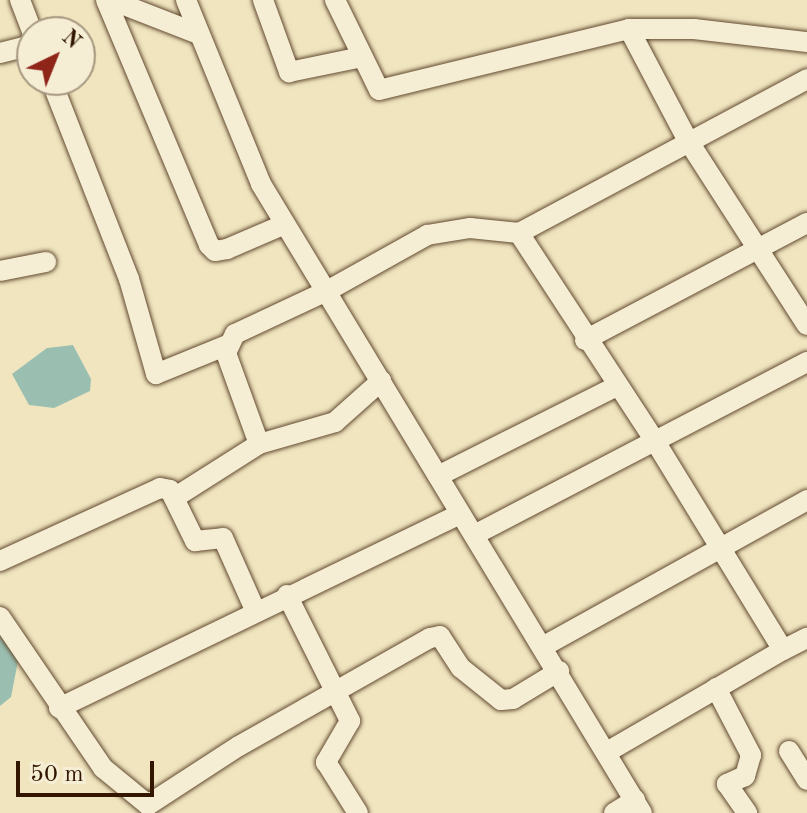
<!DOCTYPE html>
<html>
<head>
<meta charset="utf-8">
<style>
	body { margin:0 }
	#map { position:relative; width:807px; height:813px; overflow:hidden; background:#f0e5bf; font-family:"Old Standard TT",serif }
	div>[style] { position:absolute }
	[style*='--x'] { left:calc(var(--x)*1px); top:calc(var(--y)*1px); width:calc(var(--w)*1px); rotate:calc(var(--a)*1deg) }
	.water>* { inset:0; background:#9abfb1 }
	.roads { filter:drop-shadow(0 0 2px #624a30) drop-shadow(0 0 2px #624a30) }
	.minor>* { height:20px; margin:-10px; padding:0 10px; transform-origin:10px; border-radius:10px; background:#f5eed5 }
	span { translate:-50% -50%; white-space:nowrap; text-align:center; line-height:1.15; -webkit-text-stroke:7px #f5eed5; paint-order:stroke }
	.north { position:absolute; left:16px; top:16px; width:80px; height:80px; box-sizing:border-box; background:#f5eed5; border:2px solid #a79880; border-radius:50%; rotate:43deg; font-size:22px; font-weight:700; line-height:32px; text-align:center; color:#321600 }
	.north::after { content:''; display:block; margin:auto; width:28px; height:36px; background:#8f2418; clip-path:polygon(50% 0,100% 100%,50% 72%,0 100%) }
	.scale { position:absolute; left:16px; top:761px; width:138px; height:36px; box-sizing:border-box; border:4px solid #321600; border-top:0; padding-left:10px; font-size:24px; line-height:28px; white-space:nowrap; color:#321600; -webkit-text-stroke:6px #f5eed5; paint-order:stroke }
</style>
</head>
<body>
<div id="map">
	<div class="water">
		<i style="clip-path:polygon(73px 345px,91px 379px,90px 391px,54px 408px,29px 405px,12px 374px,47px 348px)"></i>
		<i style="clip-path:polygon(0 636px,18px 661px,11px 697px,0 706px)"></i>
	</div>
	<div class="roads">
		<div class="minor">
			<i style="--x:20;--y:0;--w:34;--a:69"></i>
			<i style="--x:106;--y:0;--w:266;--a:67.2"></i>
			<i style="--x:209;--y:245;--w:8;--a:45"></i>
			<i style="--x:215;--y:251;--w:12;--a:-9"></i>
			<i style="--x:227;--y:249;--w:63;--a:-23.3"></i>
			<i style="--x:111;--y:0;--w:93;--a:21.3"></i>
			<i style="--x:186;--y:0;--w:199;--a:67.8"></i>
			<i style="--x:261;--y:184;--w:735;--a:58.8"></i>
			<i style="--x:263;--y:0;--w:77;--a:70.1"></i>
			<i style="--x:289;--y:72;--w:75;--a:-11.6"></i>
			<i style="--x:335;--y:0;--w:100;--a:63.9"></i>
			<i style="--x:379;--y:90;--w:257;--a:-13.7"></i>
			<i style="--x:629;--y:29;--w:65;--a:0"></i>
			<i style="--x:694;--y:29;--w:114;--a:6.6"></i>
			<i style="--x:629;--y:29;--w:124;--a:62.2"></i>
			<i style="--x:687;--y:139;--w:221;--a:57.2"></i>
			<i style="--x:0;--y:53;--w:33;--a:-14"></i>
			<i style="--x:51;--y:80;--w:214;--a:68.6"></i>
			<i style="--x:129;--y:279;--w:99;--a:74.1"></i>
			<i style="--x:156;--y:374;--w:77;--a:-22.2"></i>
			<i style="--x:0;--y:271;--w:47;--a:-11.1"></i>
			<i style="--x:585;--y:340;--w:251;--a:-27.8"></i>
			<i style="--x:259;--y:444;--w:79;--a:-16.1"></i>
			<i style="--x:335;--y:422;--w:62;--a:-41.7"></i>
			<i style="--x:438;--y:476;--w:200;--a:-26.7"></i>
			<i style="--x:174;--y:498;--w:101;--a:-32.4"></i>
			<i style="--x:259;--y:444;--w:97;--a:-109.9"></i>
			<i style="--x:226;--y:353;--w:21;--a:-65"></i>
			<i style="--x:235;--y:334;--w:102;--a:-25.1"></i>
			<i style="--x:327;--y:291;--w:115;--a:-29.2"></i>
			<i style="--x:427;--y:235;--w:44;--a:-9.2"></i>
			<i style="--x:470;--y:228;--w:49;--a:5.8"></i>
			<i style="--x:519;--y:233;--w:327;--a:-28.1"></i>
			<i style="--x:476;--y:534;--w:202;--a:-27.5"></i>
			<i style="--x:655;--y:441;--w:249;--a:-123.2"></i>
			<i style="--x:0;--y:561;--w:176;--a:-24.5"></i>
			<i style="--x:160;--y:488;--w:10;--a:11"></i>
			<i style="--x:170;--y:490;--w:57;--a:63.9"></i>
			<i style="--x:195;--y:541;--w:28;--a:-6"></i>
			<i style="--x:223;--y:538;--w:79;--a:66"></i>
			<i style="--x:287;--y:595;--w:141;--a:63.4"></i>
			<i style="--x:350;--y:721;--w:48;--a:120.3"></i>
			<i style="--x:326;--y:762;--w:60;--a:57.9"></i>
			<i style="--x:0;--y:617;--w:183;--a:55.7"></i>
			<i style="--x:103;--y:768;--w:58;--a:39.4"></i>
			<i style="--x:148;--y:805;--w:108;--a:-33"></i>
			<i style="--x:239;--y:746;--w:219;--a:-29.5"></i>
			<i style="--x:430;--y:638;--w:10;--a:-11"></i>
			<i style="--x:440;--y:636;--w:38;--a:57"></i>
			<i style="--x:461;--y:668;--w:51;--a:38.7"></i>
			<i style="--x:501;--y:700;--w:12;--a:-5"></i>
			<i style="--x:513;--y:699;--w:54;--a:-31.3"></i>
			<i style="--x:544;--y:646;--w:301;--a:-29"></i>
			<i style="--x:783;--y:650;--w:27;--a:-27"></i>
			<i style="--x:716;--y:688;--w:76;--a:62.4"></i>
			<i style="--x:751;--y:755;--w:22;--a:106"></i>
			<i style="--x:745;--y:776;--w:20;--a:156"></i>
			<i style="--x:727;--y:784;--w:35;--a:55"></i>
			<i style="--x:59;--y:708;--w:445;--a:-25.8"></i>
			<i style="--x:789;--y:751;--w:34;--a:58"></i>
			<i style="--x:607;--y:752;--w:203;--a:-30.1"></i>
			<i style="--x:783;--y:650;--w:245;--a:-121.5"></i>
			<i style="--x:655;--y:441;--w:171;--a:-27.5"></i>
			<i style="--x:614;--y:813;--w:25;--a:-32"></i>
		</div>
	</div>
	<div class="north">N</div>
	<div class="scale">50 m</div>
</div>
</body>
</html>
